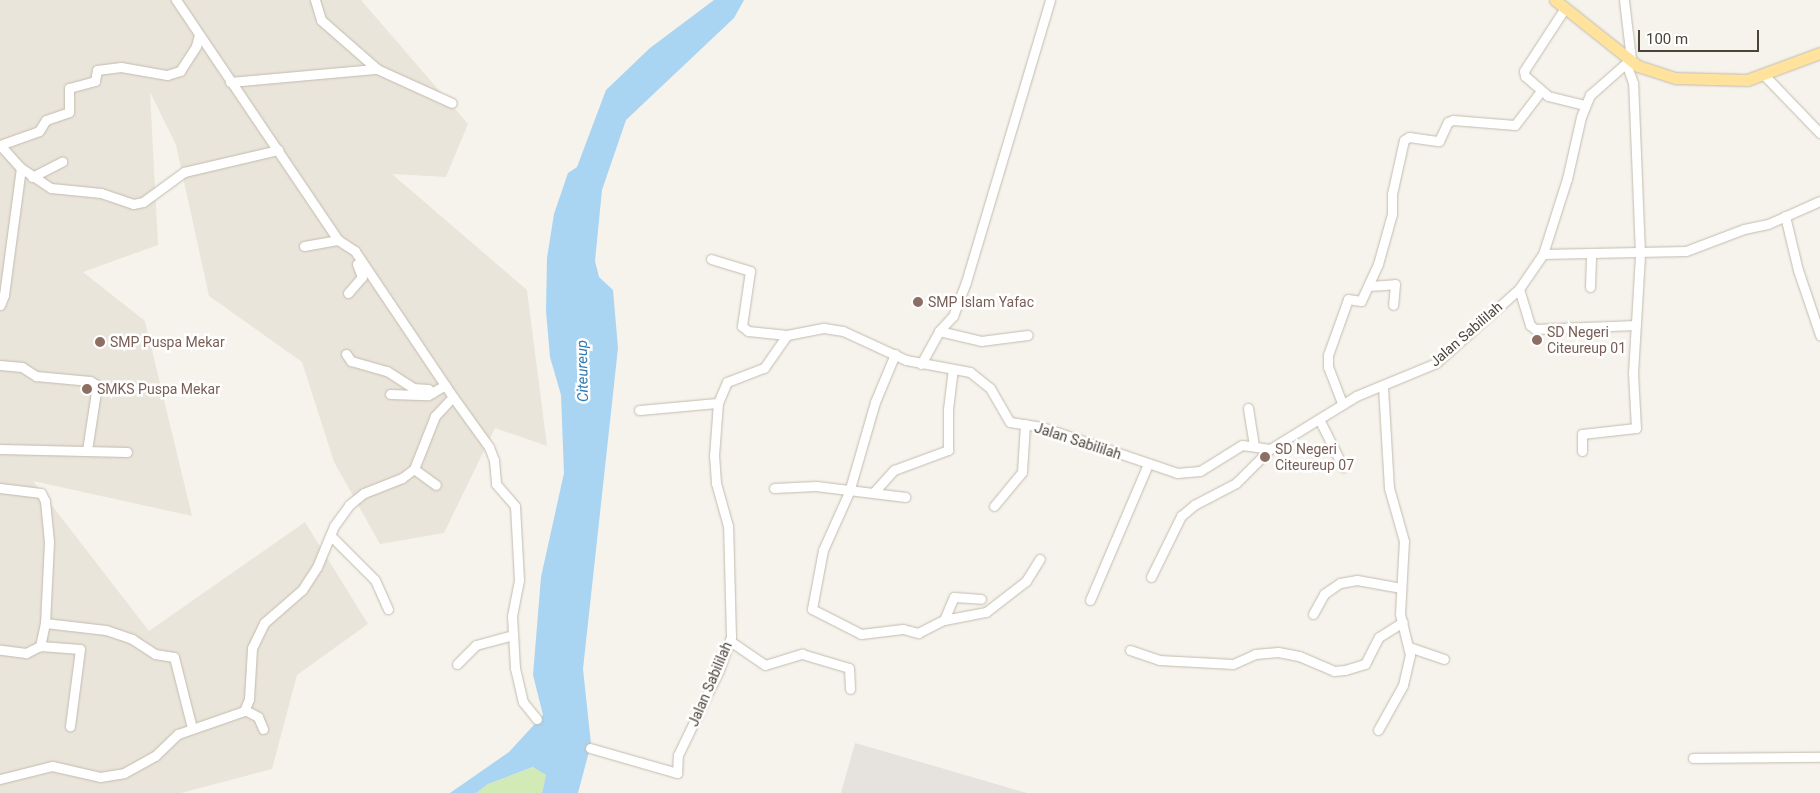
<!DOCTYPE html>
<html>
<head>
<meta charset="utf-8">
<style>
	body { margin:0 }
	#map { position:relative; width:1820px; height:793px; overflow:hidden; background:#f6f3ec; font-family:Roboto,sans-serif }
	div>[style] { position:absolute }
	[style*='--x'] { left:calc(var(--x)*1px); top:calc(var(--y)*1px); width:calc(var(--w)*1px); rotate:calc(var(--a)*1deg) }
	.residential>* { inset:0; background:#eae5da }
	.industrial>* { inset:0; background:#e6e2dd }
	.green>* { inset:0; background:#d2eab5 }
	.water>* { inset:0; background:#a9d4f2 }
	.roads { filter:drop-shadow(0 0 1px #c2bbae) drop-shadow(0 0 1px #c2bbae) }
	.minor>* { height:9px; margin:-4.5px; padding:0 4.5px; transform-origin:4.5px; border-radius:4.5px; background:#fff }
	.major>* { height:11px; margin:-5.5px; padding:0 5.5px; transform-origin:5.5px; border-radius:5.5px; background:#ffe39c }
	.dots>* { width:14px; height:14px; translate:-50% -50%; box-sizing:border-box; border:2px solid #fff; border-radius:50% }
	span { translate:-50% -50%; white-space:nowrap; text-align:center; line-height:1.15; -webkit-text-stroke:5px #fff; paint-order:stroke }
	.education-label { font-size:14px; color:#785e54 }
	.left { translate:0 -50%; text-align:left }
	.street-label { font-size:14px; color:#4b4439 }
	.water-label { font-size:15px; color:#2e7ab2; font-style:italic }
	.scale { position:absolute; left:1638px; top:30px; width:121px; height:22px; box-sizing:border-box; border:2px solid #4b4439; border-top:0; padding-left:6px; font-size:15px; line-height:18px; white-space:nowrap; color:#4b4439; -webkit-text-stroke:4px #fff; paint-order:stroke }
</style>
</head>
<body>
<div id="map">
	<div class="residential">
		<i style="clip-path:polygon(0 0,361px 0,468px 124px,446px 177px,392px 174px,527px 290px,547px 446px,495px 428px,444px 533px,380px 544px,334px 462px,302px 362px,209px 296px,176px 145px,150px 92px,158px 245px,83px 272px,145px 321px,192px 516px,33px 481px,149px 631px,305px 522px,368px 624px,297px 675px,272px 769px,181px 793px,0 793px)"></i>
	</div>
	<div class="industrial">
		<i style="clip-path:polygon(855px 743px,876px 749px,1027px 793px,841px 793px)"></i>
	</div>
	<div class="green">
		<i style="clip-path:polygon(534px 767px,546px 775px,542px 793px,476px 793px,488px 784px)"></i>
	</div>
	<div class="water">
		<i style="clip-path:polygon(714px 0,744px 0,734px 18px,626px 120px,602px 190px,595px 261px,599px 277px,613px 290px,618px 348px,583px 669px,591px 744px,578px 793px,542px 793px,546px 775px,533px 767px,488px 784px,476px 793px,450px 793px,509px 752px,543px 715px,533px 675px,541px 577px,564px 473px,561px 395px,550px 357px,546px 311px,547px 258px,554px 214px,568px 173px,577px 167px,606px 90px,650px 48px)"></i>
	</div>
	<div class="roads">
		<div class="minor">
			<i style="--x:315;--y:0;--w:21;--a:73"></i>
			<i style="--x:321;--y:20;--w:74;--a:41.2"></i>
			<i style="--x:377;--y:69;--w:82;--a:24.4"></i>
			<i style="--x:1565;--y:8;--w:75;--a:123.1"></i>
			<i style="--x:1524;--y:71;--w:5;--a:79"></i>
			<i style="--x:1525;--y:76;--w:30;--a:41"></i>
			<i style="--x:1548;--y:96;--w:38;--a:14"></i>
			<i style="--x:1764;--y:75;--w:81;--a:46"></i>
			<i style="--x:230;--y:82;--w:148;--a:-5.1"></i>
			<i style="--x:0;--y:145;--w:31;--a:48"></i>
			<i style="--x:21;--y:168;--w:36;--a:34"></i>
			<i style="--x:51;--y:188;--w:50;--a:5.7"></i>
			<i style="--x:101;--y:193;--w:34;--a:19"></i>
			<i style="--x:133;--y:204;--w:10;--a:-11"></i>
			<i style="--x:143;--y:202;--w:51;--a:-36.2"></i>
			<i style="--x:184;--y:172;--w:97;--a:-13.2"></i>
			<i style="--x:0;--y:145;--w:41;--a:-19.7"></i>
			<i style="--x:39;--y:131;--w:13;--a:-58"></i>
			<i style="--x:46;--y:120;--w:24;--a:-19"></i>
			<i style="--x:69;--y:112;--w:24;--a:-90"></i>
			<i style="--x:69;--y:88;--w:27;--a:-15"></i>
			<i style="--x:95;--y:81;--w:11;--a:-80"></i>
			<i style="--x:97;--y:70;--w:24;--a:-7"></i>
			<i style="--x:121;--y:67;--w:47;--a:9.9"></i>
			<i style="--x:167;--y:75;--w:14;--a:-17"></i>
			<i style="--x:180;--y:71;--w:30;--a:-57"></i>
			<i style="--x:196;--y:46;--w:11;--a:-75"></i>
			<i style="--x:32;--y:177;--w:34;--a:-27"></i>
			<i style="--x:1785;--y:216;--w:56;--a:76.5"></i>
			<i style="--x:1798;--y:270;--w:69;--a:71.3"></i>
			<i style="--x:304;--y:246;--w:35;--a:-10"></i>
			<i style="--x:1543;--y:254;--w:143;--a:-1.2"></i>
			<i style="--x:1686;--y:251;--w:62;--a:-20.8"></i>
			<i style="--x:1744;--y:229;--w:25;--a:-12"></i>
			<i style="--x:1768;--y:224;--w:57;--a:-23.9"></i>
			<i style="--x:711;--y:259;--w:41;--a:17.1"></i>
			<i style="--x:750;--y:271;--w:56;--a:98.3"></i>
			<i style="--x:742;--y:326;--w:8;--a:40"></i>
			<i style="--x:748;--y:331;--w:39;--a:6"></i>
			<i style="--x:1369;--y:286;--w:26;--a:-4"></i>
			<i style="--x:1395;--y:284;--w:21;--a:95"></i>
			<i style="--x:1590;--y:287;--w:32;--a:-88"></i>
			<i style="--x:1519;--y:289;--w:38;--a:73"></i>
			<i style="--x:1530;--y:325;--w:6;--a:39"></i>
			<i style="--x:1535;--y:329;--w:101;--a:-2.3"></i>
			<i style="--x:348;--y:293;--w:21;--a:-49"></i>
			<i style="--x:362;--y:277;--w:14;--a:-111"></i>
			<i style="--x:0;--y:305;--w:11;--a:-68"></i>
			<i style="--x:4;--y:295;--w:128;--a:-82.4"></i>
			<i style="--x:939;--y:331;--w:43;--a:13.4"></i>
			<i style="--x:981;--y:341;--w:47;--a:-7.3"></i>
			<i style="--x:346;--y:354;--w:9;--a:54"></i>
			<i style="--x:351;--y:361;--w:37;--a:16"></i>
			<i style="--x:387;--y:371;--w:31;--a:33"></i>
			<i style="--x:413;--y:388;--w:15;--a:4"></i>
			<i style="--x:428;--y:389;--w:6;--a:39"></i>
			<i style="--x:895;--y:354;--w:52;--a:112.6"></i>
			<i style="--x:875;--y:402;--w:94;--a:106.1"></i>
			<i style="--x:849;--y:492;--w:64;--a:114.1"></i>
			<i style="--x:823;--y:550;--w:60;--a:100.6"></i>
			<i style="--x:812;--y:609;--w:55;--a:27"></i>
			<i style="--x:861;--y:634;--w:42;--a:-6.8"></i>
			<i style="--x:903;--y:629;--w:16;--a:15"></i>
			<i style="--x:918;--y:633;--w:29;--a:-27"></i>
			<i style="--x:944;--y:620;--w:43;--a:-10.8"></i>
			<i style="--x:986;--y:612;--w:51;--a:-37.8"></i>
			<i style="--x:1026;--y:581;--w:26;--a:-58"></i>
			<i style="--x:921;--y:364;--w:38;--a:-61"></i>
			<i style="--x:939;--y:331;--w:21;--a:-47"></i>
			<i style="--x:953;--y:316;--w:36;--a:-69"></i>
			<i style="--x:966;--y:282;--w:294;--a:-73.4"></i>
			<i style="--x:0;--y:365;--w:22;--a:5"></i>
			<i style="--x:22;--y:367;--w:17;--a:33"></i>
			<i style="--x:36;--y:376;--w:54;--a:5.3"></i>
			<i style="--x:90;--y:381;--w:8;--a:30"></i>
			<i style="--x:97;--y:385;--w:66;--a:98.7"></i>
			<i style="--x:390;--y:394;--w:38;--a:2"></i>
			<i style="--x:428;--y:395;--w:20;--a:-30"></i>
			<i style="--x:453;--y:397;--w:62;--a:54.2"></i>
			<i style="--x:489;--y:447;--w:14;--a:69"></i>
			<i style="--x:494;--y:460;--w:24;--a:85"></i>
			<i style="--x:496;--y:484;--w:29;--a:49"></i>
			<i style="--x:515;--y:506;--w:74;--a:86.9"></i>
			<i style="--x:519;--y:580;--w:37;--a:101"></i>
			<i style="--x:512;--y:616;--w:52;--a:86.7"></i>
			<i style="--x:515;--y:668;--w:35;--a:77"></i>
			<i style="--x:523;--y:702;--w:22;--a:51"></i>
			<i style="--x:1342;--y:403;--w:39;--a:-111"></i>
			<i style="--x:1328;--y:367;--w:12;--a:-90"></i>
			<i style="--x:1328;--y:355;--w:59;--a:-70.3"></i>
			<i style="--x:1348;--y:299;--w:13;--a:9"></i>
			<i style="--x:1361;--y:301;--w:41;--a:-65.3"></i>
			<i style="--x:1378;--y:264;--w:52;--a:-74.4"></i>
			<i style="--x:1392;--y:214;--w:20;--a:-90"></i>
			<i style="--x:1392;--y:194;--w:55;--a:-77.5"></i>
			<i style="--x:1404;--y:140;--w:6;--a:-31"></i>
			<i style="--x:1409;--y:137;--w:30;--a:8"></i>
			<i style="--x:1439;--y:141;--w:21;--a:-65"></i>
			<i style="--x:1448;--y:122;--w:5;--a:-22"></i>
			<i style="--x:1453;--y:120;--w:62;--a:4.6"></i>
			<i style="--x:1515;--y:125;--w:43;--a:-52.6"></i>
			<i style="--x:1248;--y:408;--w:38;--a:81"></i>
			<i style="--x:639;--y:410;--w:79;--a:-5.1"></i>
			<i style="--x:1319;--y:419;--w:54;--a:63.4"></i>
			<i style="--x:0;--y:449;--w:127;--a:1.4"></i>
			<i style="--x:1582;--y:451;--w:17;--a:-90"></i>
			<i style="--x:1582;--y:434;--w:54;--a:-6.3"></i>
			<i style="--x:1636;--y:428;--w:55;--a:-93.1"></i>
			<i style="--x:1633;--y:373;--w:119;--a:-86.6"></i>
			<i style="--x:1640;--y:254;--w:171;--a:-92.3"></i>
			<i style="--x:1633;--y:83;--w:21;--a:-109"></i>
			<i style="--x:414;--y:469;--w:27;--a:36"></i>
			<i style="--x:0;--y:488;--w:41;--a:7"></i>
			<i style="--x:41;--y:493;--w:9;--a:63"></i>
			<i style="--x:45;--y:501;--w:41;--a:84.4"></i>
			<i style="--x:49;--y:542;--w:81;--a:92.8"></i>
			<i style="--x:45;--y:623;--w:24;--a:102"></i>
			<i style="--x:40;--y:646;--w:16;--a:153"></i>
			<i style="--x:26;--y:653;--w:26;--a:-173"></i>
			<i style="--x:774;--y:488;--w:42;--a:-2.7"></i>
			<i style="--x:816;--y:486;--w:90;--a:7"></i>
			<i style="--x:874;--y:492;--w:30;--a:-48"></i>
			<i style="--x:894;--y:470;--w:58;--a:-20.3"></i>
			<i style="--x:948;--y:450;--w:41;--a:-90"></i>
			<i style="--x:948;--y:409;--w:39;--a:-83"></i>
			<i style="--x:994;--y:506;--w:44;--a:-50.5"></i>
			<i style="--x:1022;--y:472;--w:48;--a:-86.4"></i>
			<i style="--x:331;--y:536;--w:62;--a:45"></i>
			<i style="--x:375;--y:580;--w:32;--a:66"></i>
			<i style="--x:1151;--y:577;--w:68;--a:-63.8"></i>
			<i style="--x:1181;--y:516;--w:17;--a:-40"></i>
			<i style="--x:1194;--y:505;--w:47;--a:-27.6"></i>
			<i style="--x:1236;--y:483;--w:48;--a:-45"></i>
			<i style="--x:1090;--y:600;--w:148;--a:-66.9"></i>
			<i style="--x:1313;--y:614;--w:23;--a:-61"></i>
			<i style="--x:1324;--y:594;--w:19;--a:-35"></i>
			<i style="--x:1340;--y:583;--w:17;--a:-10"></i>
			<i style="--x:1357;--y:580;--w:45;--a:10.3"></i>
			<i style="--x:944;--y:620;--w:25;--a:-67"></i>
			<i style="--x:954;--y:597;--w:27;--a:4"></i>
			<i style="--x:45;--y:623;--w:61;--a:6.5"></i>
			<i style="--x:106;--y:630;--w:28;--a:19"></i>
			<i style="--x:132;--y:639;--w:27;--a:33"></i>
			<i style="--x:155;--y:654;--w:19;--a:9"></i>
			<i style="--x:174;--y:657;--w:73;--a:75.8"></i>
			<i style="--x:730;--y:641;--w:42;--a:34.4"></i>
			<i style="--x:765;--y:665;--w:39;--a:-17"></i>
			<i style="--x:802;--y:654;--w:49;--a:16.6"></i>
			<i style="--x:849;--y:668;--w:21;--a:87"></i>
			<i style="--x:40;--y:646;--w:40;--a:4.3"></i>
			<i style="--x:80;--y:649;--w:78;--a:97.4"></i>
			<i style="--x:1409;--y:647;--w:37;--a:19"></i>
			<i style="--x:1130;--y:650;--w:31;--a:19"></i>
			<i style="--x:1159;--y:660;--w:74;--a:3.1"></i>
			<i style="--x:1233;--y:664;--w:24;--a:-24"></i>
			<i style="--x:1255;--y:654;--w:23;--a:-5"></i>
			<i style="--x:1278;--y:652;--w:21;--a:11"></i>
			<i style="--x:1299;--y:656;--w:38;--a:23"></i>
			<i style="--x:1334;--y:671;--w:11;--a:-5"></i>
			<i style="--x:1345;--y:670;--w:21;--a:-17"></i>
			<i style="--x:1365;--y:664;--w:30;--a:-63"></i>
			<i style="--x:1379;--y:637;--w:28;--a:-32"></i>
			<i style="--x:457;--y:664;--w:27;--a:-45"></i>
			<i style="--x:476;--y:645;--w:38;--a:-15"></i>
			<i style="--x:245;--y:710;--w:15;--a:28"></i>
			<i style="--x:258;--y:717;--w:13;--a:67"></i>
			<i style="--x:1378;--y:730;--w:51;--a:-60.9"></i>
			<i style="--x:1403;--y:685;--w:31;--a:-77"></i>
			<i style="--x:1410;--y:655;--w:42;--a:-103.7"></i>
			<i style="--x:1400;--y:614;--w:73;--a:-86.9"></i>
			<i style="--x:1404;--y:541;--w:55;--a:-105.8"></i>
			<i style="--x:1389;--y:488;--w:102;--a:-93.4"></i>
			<i style="--x:590;--y:748;--w:91;--a:16"></i>
			<i style="--x:677;--y:773;--w:18;--a:-87"></i>
			<i style="--x:678;--y:755;--w:94;--a:-64.2"></i>
			<i style="--x:719;--y:670;--w:35;--a:-70"></i>
			<i style="--x:731;--y:637;--w:111;--a:-91.5"></i>
			<i style="--x:728;--y:526;--w:45;--a:-105.6"></i>
			<i style="--x:716;--y:483;--w:27;--a:-94"></i>
			<i style="--x:714;--y:456;--w:53;--a:-85.7"></i>
			<i style="--x:718;--y:403;--w:23;--a:-67"></i>
			<i style="--x:727;--y:382;--w:40;--a:-21"></i>
			<i style="--x:764;--y:368;--w:40;--a:-55.1"></i>
			<i style="--x:787;--y:335;--w:38;--a:-11"></i>
			<i style="--x:824;--y:328;--w:19;--a:9"></i>
			<i style="--x:843;--y:331;--w:69;--a:24.7"></i>
			<i style="--x:906;--y:360;--w:65;--a:10.6"></i>
			<i style="--x:970;--y:372;--w:26;--a:39"></i>
			<i style="--x:990;--y:388;--w:39;--a:60"></i>
			<i style="--x:1010;--y:422;--w:32;--a:9"></i>
			<i style="--x:1042;--y:427;--w:143;--a:18.8"></i>
			<i style="--x:1177;--y:473;--w:23;--a:-5"></i>
			<i style="--x:1200;--y:471;--w:49;--a:-31.8"></i>
			<i style="--x:1242;--y:445;--w:28;--a:8"></i>
			<i style="--x:1270;--y:449;--w:101;--a:-31.6"></i>
			<i style="--x:1356;--y:396;--w:87;--a:-22.4"></i>
			<i style="--x:1436;--y:363;--w:111;--a:-41.7"></i>
			<i style="--x:1519;--y:289;--w:42;--a:-55.6"></i>
			<i style="--x:1543;--y:254;--w:79;--a:-72.3"></i>
			<i style="--x:1567;--y:179;--w:64;--a:-77.3"></i>
			<i style="--x:1581;--y:117;--w:24;--a:-68"></i>
			<i style="--x:1590;--y:95;--w:55;--a:-41.3"></i>
			<i style="--x:1631;--y:59;--w:59;--a:-96.8"></i>
			<i style="--x:1693;--y:758;--w:127;--a:-0.5"></i>
			<i style="--x:0;--y:779;--w:54;--a:-14"></i>
			<i style="--x:52;--y:766;--w:49;--a:12.9"></i>
			<i style="--x:100;--y:777;--w:24;--a:-9"></i>
			<i style="--x:124;--y:773;--w:35;--a:-29"></i>
			<i style="--x:155;--y:756;--w:32;--a:-44"></i>
			<i style="--x:178;--y:734;--w:70;--a:-19.2"></i>
			<i style="--x:244;--y:711;--w:13;--a:-67"></i>
			<i style="--x:249;--y:699;--w:51;--a:-86.6"></i>
			<i style="--x:252;--y:648;--w:28;--a:-64"></i>
			<i style="--x:264;--y:623;--w:50;--a:-41"></i>
			<i style="--x:302;--y:590;--w:27;--a:-57"></i>
			<i style="--x:317;--y:567;--w:44;--a:-67.5"></i>
			<i style="--x:334;--y:526;--w:26;--a:-54"></i>
			<i style="--x:349;--y:505;--w:19;--a:-39"></i>
			<i style="--x:364;--y:493;--w:41;--a:-21.5"></i>
			<i style="--x:402;--y:478;--w:15;--a:-37"></i>
			<i style="--x:414;--y:469;--w:57;--a:-68.4"></i>
			<i style="--x:435;--y:416;--w:26;--a:-47"></i>
			<i style="--x:453;--y:397;--w:176;--a:-123.9"></i>
			<i style="--x:355;--y:251;--w:20;--a:-147"></i>
			<i style="--x:338;--y:240;--w:290;--a:-124"></i>
		</div>
		<div class="major">
			<i style="--x:1555;--y:0;--w:106;--a:38.5"></i>
			<i style="--x:1638;--y:66;--w:40;--a:18"></i>
			<i style="--x:1676;--y:78;--w:71;--a:1.6"></i>
			<i style="--x:1747;--y:80;--w:78;--a:-20.3"></i>
		</div>
	</div>
	<div class="dots">
		<i style="left:918px;top:302px;background:#8d6e63"></i>
		<i style="left:1537px;top:340px;background:#8d6e63"></i>
		<i style="left:100px;top:342px;background:#8d6e63"></i>
		<i style="left:87px;top:389px;background:#8d6e63"></i>
		<i style="left:1265px;top:457px;background:#8d6e63"></i>
	</div>
	<div class="education-label">
		<span class="left" style="left:928px;top:302px">SMP Islam Yafac</span>
		<span class="left" style="left:1547px;top:340px">SD Negeri<br>Citeureup 01</span>
		<span class="left" style="left:110px;top:342px">SMP Puspa Mekar</span>
		<span class="left" style="left:97px;top:389px">SMKS Puspa Mekar</span>
		<span class="left" style="left:1275px;top:457px">SD Negeri<br>Citeureup 07</span>
	</div>
	<div class="street-label">
		<span style="left:1466px;top:334px;rotate:-41deg">Jalan Sabililah</span>
		<span style="left:1078px;top:441px;rotate:18deg">Jalan Sabililah</span>
		<span style="left:710px;top:684px;rotate:-67deg">Jalan Sabililah</span>
	</div>
	<div class="water-label">
		<span style="left:583px;top:371px;rotate:-91deg">Citeureup</span>
	</div>
	<div class="scale">100 m</div>
</div>
</body>
</html>
